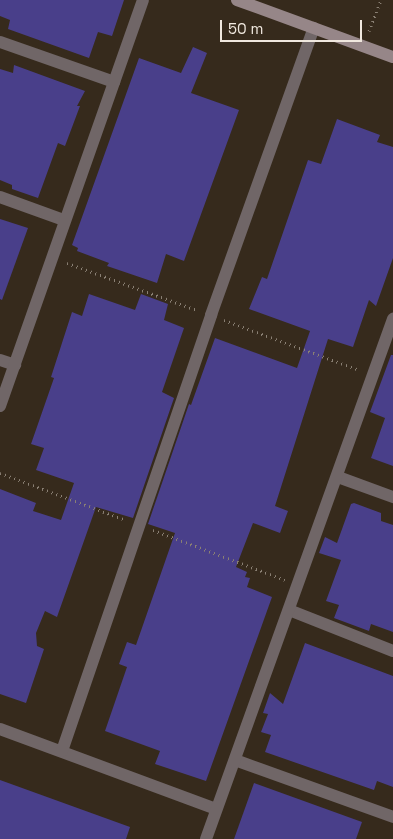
<!DOCTYPE html>
<html>
<head>
<meta charset="utf-8">
<style>
	body { margin:0 }
	#map { position:relative; width:393px; height:839px; overflow:hidden; background:#362a1c; font-family:"Space Grotesk",sans-serif }
	div>[style] { position:absolute }
	[style*='--x'] { left:calc(var(--x)*1px); top:calc(var(--y)*1px); width:calc(var(--w)*1px); rotate:calc(var(--a)*1deg) }
	.building>* { inset:0; background:#493f8a }
	.path>* { height:3px; margin-top:-1.5px; transform-origin:0; background:repeating-linear-gradient(90deg,#8a8074 0 1px,transparent 0 5px) }
	.street>* { height:12px; margin:-6px; padding:0 6px; transform-origin:6px; border-radius:6px; background:#706667 }
	.secondary>* { height:12px; margin:-6px; padding:0 6px; transform-origin:6px; border-radius:6px; background:#968688 }
	span { translate:-50% -50%; white-space:nowrap; text-align:center; line-height:1.15; -webkit-text-stroke:5px #362a1c; paint-order:stroke }
	.scale { position:absolute; left:220px; top:20px; width:142px; height:22px; box-sizing:border-box; border:2px solid #f0e8df; border-top:0; padding-left:6px; font-size:15px; line-height:18px; white-space:nowrap; color:#f0e8df; -webkit-text-stroke:4px #362a1c; paint-order:stroke }
</style>
</head>
<body>
<div id="map">
	<div class="building">
		<i style="clip-path:polygon(0 0,124px 0,112px 36px,98px 32px,89px 58px,8px 29px,10px 20px,0 16px)"></i>
		<i style="clip-path:polygon(193px 47px,207px 53px,191px 93px,239px 110px,184px 261px,166px 254px,157px 283px,107px 266px,109px 263px,77px 251px,78px 248px,72px 245px,139px 58px,181px 73px)"></i>
		<i style="clip-path:polygon(14px 65px,85px 91px,77px 106px,80px 106px,65px 146px,58px 143px,38px 198px,12px 189px,12px 185px,0 180px,0 69px,13px 73px)"></i>
		<i style="clip-path:polygon(337px 119px,380px 135px,377px 142px,393px 147px,393px 258px,376px 306px,369px 300px,353px 347px,328px 339px,275px 506px,288px 511px,280px 533px,253px 523px,236px 567px,247px 572px,245px 577px,250px 578px,247px 587px,272px 597px,206px 781px,155px 764px,160px 751px,105px 731px,127px 667px,119px 664px,127px 642px,136px 645px,175px 533px,148px 524px,189px 404px,191px 405px,215px 338px,297px 368px,310px 331px,249px 309px,262px 277px,267px 279px,308px 160px,321px 164px)"></i>
		<i style="clip-path:polygon(0 219px,28px 228px,2px 300px,0 299px)"></i>
		<i style="clip-path:polygon(89px 294px,135px 310px,141px 294px,168px 304px,164px 320px,184px 328px,162px 392px,174px 398px,133px 518px,96px 507px,57px 617px,45px 611px,36px 633px,37px 646px,44px 649px,26px 703px,0 694px,0 489px,36px 503px,33px 511px,61px 520px,74px 483px,36px 470px,44px 448px,31px 444px,54px 378px,51px 377px,72px 312px,82px 316px)"></i>
		<i style="clip-path:polygon(391px 355px,393px 355px,393px 466px,371px 458px,385px 418px,370px 412px)"></i>
		<i style="clip-path:polygon(354px 503px,381px 513px,381px 521px,393px 525px,393px 632px,371px 624px,369px 631px,334px 618px,339px 605px,326px 601px,341px 560px,319px 553px,325px 537px,337px 543px,351px 504px)"></i>
		<i style="clip-path:polygon(305px 643px,393px 676px,393px 787px,377px 781px,374px 790px,265px 752px,271px 735px,261px 732px,268px 714px,263px 713px,270px 693px,283px 704px)"></i>
		<i style="clip-path:polygon(0 780px,130px 827px,126px 839px,0 839px)"></i>
		<i style="clip-path:polygon(254px 783px,362px 822px,356px 839px,234px 839px)"></i>
	</div>
	<div class="path">
		<i style="--x:369;--y:31;--w:33;--a:-69"></i>
		<i style="--x:67;--y:263;--w:138;--a:19.9"></i>
		<i style="--x:224;--y:320;--w:144;--a:20.3"></i>
		<i style="--x:0;--y:473;--w:134;--a:20.5"></i>
		<i style="--x:153;--y:530;--w:141;--a:20.7"></i>
	</div>
	<div class="street">
		<i style="--x:0;--y:42;--w:121;--a:19.3"></i>
		<i style="--x:0;--y:197;--w:68;--a:19.8"></i>
		<i style="--x:0;--y:360;--w:16;--a:18"></i>
		<i style="--x:0;--y:406;--w:430;--a:-70.6"></i>
		<i style="--x:338;--y:477;--w:59;--a:20"></i>
		<i style="--x:289;--y:610;--w:112;--a:21.5"></i>
		<i style="--x:0;--y:729;--w:230;--a:20.3"></i>
		<i style="--x:62;--y:751;--w:461;--a:-71.1"></i>
		<i style="--x:211;--y:315;--w:305;--a:-70.3"></i>
		<i style="--x:235;--y:760;--w:168;--a:19.8"></i>
		<i style="--x:206;--y:839;--w:553;--a:-70.22"></i>
	</div>
	<div class="secondary">
		<i style="--x:237;--y:0;--w:166;--a:20.1"></i>
	</div>
	<div class="scale">50 m</div>
</div>
</body>
</html>
